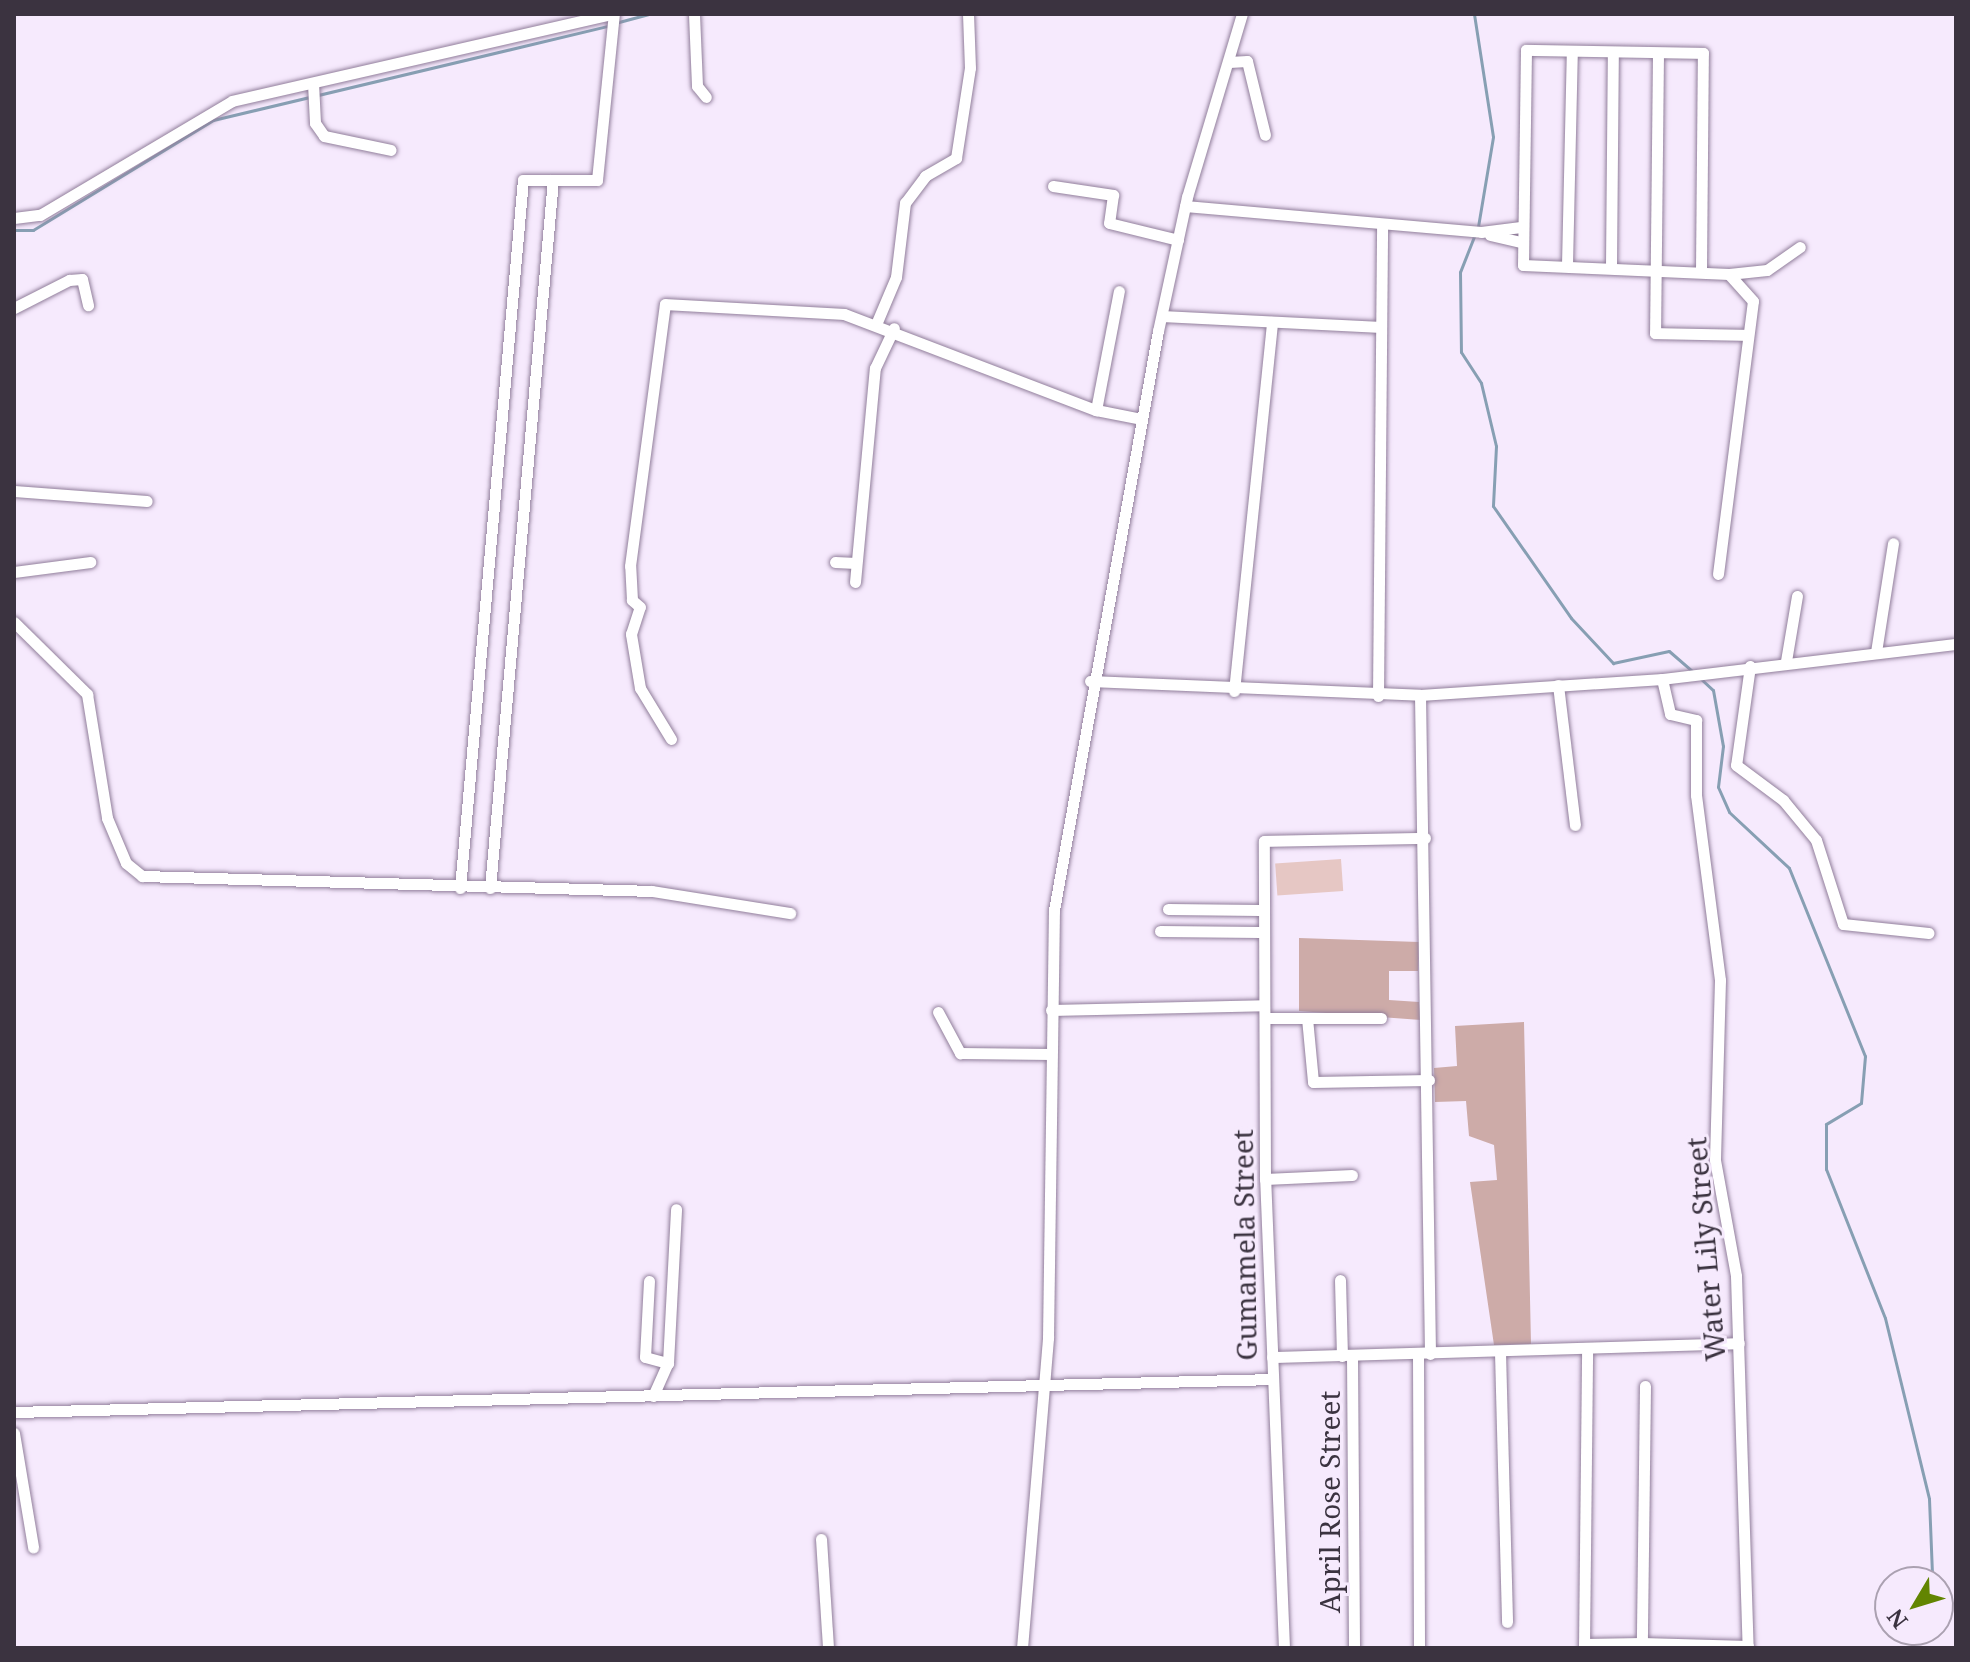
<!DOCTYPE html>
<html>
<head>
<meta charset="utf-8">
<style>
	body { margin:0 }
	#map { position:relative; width:1970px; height:1662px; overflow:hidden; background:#f6eafd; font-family:"Noto Serif",serif }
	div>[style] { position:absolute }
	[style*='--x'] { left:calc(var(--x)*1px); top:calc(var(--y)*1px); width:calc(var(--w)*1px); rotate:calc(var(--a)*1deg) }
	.green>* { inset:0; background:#e6c7c4; transform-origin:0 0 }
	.forest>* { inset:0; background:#cdaba8 }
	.stream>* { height:3px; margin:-1.5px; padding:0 1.5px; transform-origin:1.5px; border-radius:1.5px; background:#879fb3 }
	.roads { filter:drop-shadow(0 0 2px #917e9b) drop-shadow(0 0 2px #917e9b) }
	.minor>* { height:11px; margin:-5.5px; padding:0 5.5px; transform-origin:5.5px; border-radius:5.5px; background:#fff }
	span { translate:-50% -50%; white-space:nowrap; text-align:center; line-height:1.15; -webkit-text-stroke:6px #f6eafd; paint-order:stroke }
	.street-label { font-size:28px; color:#3b3340 }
	.frame { position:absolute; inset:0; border:16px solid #3b3340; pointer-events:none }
	.north { position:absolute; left:1874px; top:1566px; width:80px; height:80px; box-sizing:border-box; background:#f6eafd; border:2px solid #aba1b1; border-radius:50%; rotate:232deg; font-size:22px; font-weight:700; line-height:32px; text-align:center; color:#3b3340 }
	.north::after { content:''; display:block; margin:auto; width:28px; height:36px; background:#628502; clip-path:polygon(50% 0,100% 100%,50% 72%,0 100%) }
</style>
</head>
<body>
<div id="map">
	<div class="green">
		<i style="left:1341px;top:859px;width:32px;height:66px;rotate:86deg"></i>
	</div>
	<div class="forest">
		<i style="clip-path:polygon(1299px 938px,1419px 942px,1418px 971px,1389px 971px,1389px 1000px,1419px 1002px,1421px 1020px,1299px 1011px)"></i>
		<i style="clip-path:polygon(1524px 1022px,1531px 1344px,1494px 1345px,1470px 1182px,1497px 1180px,1494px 1145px,1469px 1136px,1466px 1101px,1435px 1102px,1434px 1068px,1457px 1066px,1455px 1026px)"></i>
	</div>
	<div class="stream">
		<i style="--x:1474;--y:14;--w:124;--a:81.2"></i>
		<i style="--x:1493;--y:137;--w:91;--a:99.5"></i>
		<i style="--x:615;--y:23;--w:34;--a:-15"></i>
		<i style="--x:14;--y:230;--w:19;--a:0"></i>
		<i style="--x:33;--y:230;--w:211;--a:-31.4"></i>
		<i style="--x:213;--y:120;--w:406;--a:-13.4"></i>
		<i style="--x:1475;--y:234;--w:41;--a:111.5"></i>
		<i style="--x:1460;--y:272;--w:80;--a:89.3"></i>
		<i style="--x:1461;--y:352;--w:37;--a:57"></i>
		<i style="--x:1481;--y:383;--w:65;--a:76.6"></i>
		<i style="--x:1496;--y:446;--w:60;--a:92.9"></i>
		<i style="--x:1493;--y:506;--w:136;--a:55.1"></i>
		<i style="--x:1571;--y:618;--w:62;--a:47"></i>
		<i style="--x:1613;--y:663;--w:57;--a:-12.1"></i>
		<i style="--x:1669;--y:651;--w:30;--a:41"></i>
		<i style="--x:1701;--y:679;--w:16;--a:43"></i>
		<i style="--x:1713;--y:690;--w:57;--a:79.9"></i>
		<i style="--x:1723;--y:746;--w:41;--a:97"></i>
		<i style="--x:1718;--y:787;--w:27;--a:66"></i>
		<i style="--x:1729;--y:812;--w:82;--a:43"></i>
		<i style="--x:1789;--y:868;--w:203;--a:68"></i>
		<i style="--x:1865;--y:1056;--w:47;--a:94.9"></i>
		<i style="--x:1861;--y:1103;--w:41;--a:149"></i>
		<i style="--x:1826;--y:1124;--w:45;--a:90"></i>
		<i style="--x:1826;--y:1169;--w:160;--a:68.4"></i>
		<i style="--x:1885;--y:1318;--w:186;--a:76.3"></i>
		<i style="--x:1929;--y:1499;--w:76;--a:87.7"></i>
	</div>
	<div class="roads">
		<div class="minor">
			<i style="--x:694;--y:14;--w:72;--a:87.6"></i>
			<i style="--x:697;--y:86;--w:14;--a:51"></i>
			<i style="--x:1658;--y:53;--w:280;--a:90.6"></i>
			<i style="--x:1655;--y:333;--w:92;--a:1.2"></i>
			<i style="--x:1229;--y:62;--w:18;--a:-3"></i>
			<i style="--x:1247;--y:61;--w:76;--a:76.3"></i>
			<i style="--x:313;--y:83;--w:40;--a:87.1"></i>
			<i style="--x:315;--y:123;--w:16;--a:55"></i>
			<i style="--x:324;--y:136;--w:68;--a:11.8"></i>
			<i style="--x:1053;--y:186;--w:61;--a:8.5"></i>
			<i style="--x:1113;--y:195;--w:28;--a:98"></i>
			<i style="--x:1109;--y:223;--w:71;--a:13.8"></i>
			<i style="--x:1185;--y:206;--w:297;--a:5"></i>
			<i style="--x:1481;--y:232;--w:40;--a:-7.1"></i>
			<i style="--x:14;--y:218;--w:26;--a:-7"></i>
			<i style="--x:40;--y:215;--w:223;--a:-30.7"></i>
			<i style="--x:232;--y:101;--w:391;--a:-12.9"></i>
			<i style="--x:1490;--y:235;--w:32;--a:13"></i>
			<i style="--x:1567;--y:265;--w:213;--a:-88.7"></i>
			<i style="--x:1611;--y:266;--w:214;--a:-89.5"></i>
			<i style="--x:1701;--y:270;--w:217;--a:-89.5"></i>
			<i style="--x:1703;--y:53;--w:177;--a:-179"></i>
			<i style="--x:1526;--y:50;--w:215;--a:90.8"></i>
			<i style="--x:1523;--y:265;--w:206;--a:2.5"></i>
			<i style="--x:1729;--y:274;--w:38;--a:-6"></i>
			<i style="--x:1767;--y:270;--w:40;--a:-34.9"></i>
			<i style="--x:14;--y:308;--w:62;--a:-27"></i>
			<i style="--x:69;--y:280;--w:13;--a:-4"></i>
			<i style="--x:82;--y:279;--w:27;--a:77"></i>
			<i style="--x:1162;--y:316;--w:219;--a:2.9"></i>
			<i style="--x:877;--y:322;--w:49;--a:-67.1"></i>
			<i style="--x:896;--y:277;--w:75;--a:-83.1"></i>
			<i style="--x:905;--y:203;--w:34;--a:-53"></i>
			<i style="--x:925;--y:176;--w:36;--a:-30"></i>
			<i style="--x:956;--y:158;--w:91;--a:-81.2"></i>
			<i style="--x:970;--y:68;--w:54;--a:-92.1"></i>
			<i style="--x:1096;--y:410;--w:121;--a:-79.1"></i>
			<i style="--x:14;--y:491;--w:133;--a:4.3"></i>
			<i style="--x:835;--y:562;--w:21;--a:3"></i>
			<i style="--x:14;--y:572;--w:77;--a:-7.5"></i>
			<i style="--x:1718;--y:574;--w:275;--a:-82.7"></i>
			<i style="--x:1753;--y:301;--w:36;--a:-132"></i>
			<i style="--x:855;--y:582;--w:215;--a:-84.7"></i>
			<i style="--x:875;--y:368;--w:44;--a:-64.6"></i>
			<i style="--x:14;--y:622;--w:103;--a:44.6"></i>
			<i style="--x:87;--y:694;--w:126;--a:80.8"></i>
			<i style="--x:107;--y:818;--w:49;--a:67.1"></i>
			<i style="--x:126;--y:863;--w:21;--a:39"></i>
			<i style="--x:142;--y:876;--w:510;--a:1.68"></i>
			<i style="--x:652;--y:891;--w:140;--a:9.1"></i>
			<i style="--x:1876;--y:652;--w:110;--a:-81.1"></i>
			<i style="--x:1786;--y:661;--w:66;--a:-80.4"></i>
			<i style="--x:1750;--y:666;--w:100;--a:98"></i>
			<i style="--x:1736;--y:765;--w:59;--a:36.7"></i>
			<i style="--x:1783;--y:800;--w:52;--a:50.5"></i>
			<i style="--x:1816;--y:840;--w:88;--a:72.2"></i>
			<i style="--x:1843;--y:924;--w:86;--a:6"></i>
			<i style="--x:1662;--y:679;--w:36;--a:77"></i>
			<i style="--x:1670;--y:714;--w:27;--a:13"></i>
			<i style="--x:1696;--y:720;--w:75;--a:90"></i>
			<i style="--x:1696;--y:795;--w:187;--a:82.6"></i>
			<i style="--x:1720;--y:980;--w:180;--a:91.6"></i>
			<i style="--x:1715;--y:1160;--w:118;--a:79.7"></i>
			<i style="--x:1736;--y:1276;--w:372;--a:88.2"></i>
			<i style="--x:1090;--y:681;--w:330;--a:2.4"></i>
			<i style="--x:1420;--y:695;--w:243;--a:-3.8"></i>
			<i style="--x:1662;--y:679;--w:296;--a:-6.8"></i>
			<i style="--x:1558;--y:685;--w:141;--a:83.1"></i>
			<i style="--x:1234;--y:691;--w:371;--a:-84.1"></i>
			<i style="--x:1420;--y:695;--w:659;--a:89.13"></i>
			<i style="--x:1378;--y:696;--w:472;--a:-89.5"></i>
			<i style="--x:671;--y:739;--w:60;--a:-121.3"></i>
			<i style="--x:640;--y:688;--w:55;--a:-99.5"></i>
			<i style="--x:631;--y:634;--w:28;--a:-72"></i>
			<i style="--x:640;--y:607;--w:11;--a:-139"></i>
			<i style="--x:632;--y:600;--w:34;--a:-93"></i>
			<i style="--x:630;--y:566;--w:264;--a:-82.4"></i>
			<i style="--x:665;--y:304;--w:179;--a:3.2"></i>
			<i style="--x:844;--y:314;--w:270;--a:20.9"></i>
			<i style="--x:1096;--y:410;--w:47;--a:11.1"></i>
			<i style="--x:460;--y:888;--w:711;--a:-84.92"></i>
			<i style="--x:523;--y:180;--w:74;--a:0"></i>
			<i style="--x:597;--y:180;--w:167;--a:-84.2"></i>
			<i style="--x:490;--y:888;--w:711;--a:-84.92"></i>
			<i style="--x:1168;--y:909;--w:92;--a:0.6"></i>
			<i style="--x:1160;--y:931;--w:100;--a:0.6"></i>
			<i style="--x:1051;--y:1010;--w:213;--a:-1.3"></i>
			<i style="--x:938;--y:1012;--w:47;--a:61.8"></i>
			<i style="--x:960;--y:1053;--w:91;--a:0.6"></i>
			<i style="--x:1265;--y:1018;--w:116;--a:0"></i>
			<i style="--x:1307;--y:1018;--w:64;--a:84.6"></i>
			<i style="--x:1313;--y:1082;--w:116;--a:-1"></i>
			<i style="--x:1265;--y:1179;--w:87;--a:-2.6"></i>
			<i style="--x:1340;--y:1280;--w:76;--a:88.5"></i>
			<i style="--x:649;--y:1281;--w:76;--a:93"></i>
			<i style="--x:645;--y:1357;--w:24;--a:15"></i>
			<i style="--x:1500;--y:1352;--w:270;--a:88.5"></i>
			<i style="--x:1418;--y:1354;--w:294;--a:89.8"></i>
			<i style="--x:1352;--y:1356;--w:292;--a:89.6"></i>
			<i style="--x:1272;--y:1357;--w:467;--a:-1.7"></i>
			<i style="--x:1645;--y:1386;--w:257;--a:90.7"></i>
			<i style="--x:1642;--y:1643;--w:106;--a:1.6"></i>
			<i style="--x:653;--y:1396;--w:36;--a:-66"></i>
			<i style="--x:668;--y:1363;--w:154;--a:-87"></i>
			<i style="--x:14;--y:1412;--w:1258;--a:-1.5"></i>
			<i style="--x:14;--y:1433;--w:116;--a:80.5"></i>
			<i style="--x:821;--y:1539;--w:109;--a:86.3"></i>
			<i style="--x:1584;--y:1644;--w:58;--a:-1"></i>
			<i style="--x:1022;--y:1648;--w:311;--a:-85.2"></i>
			<i style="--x:1048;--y:1338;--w:428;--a:-89.2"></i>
			<i style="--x:1054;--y:910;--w:588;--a:-79.82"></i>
			<i style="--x:1158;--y:331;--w:137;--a:-77.8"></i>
			<i style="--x:1187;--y:197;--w:191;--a:-73.3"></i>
			<i style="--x:1284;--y:1648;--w:469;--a:-92.3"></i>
			<i style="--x:1265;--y:1179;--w:338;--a:-90.2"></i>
			<i style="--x:1264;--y:841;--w:161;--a:-1.1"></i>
			<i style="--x:1584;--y:1648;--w:297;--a:-89.4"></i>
		</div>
	</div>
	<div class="street-label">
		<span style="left:1244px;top:1245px;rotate:-91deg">Gumamela Street</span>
		<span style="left:1705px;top:1249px;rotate:-95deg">Water Lily Street</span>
		<span style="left:1329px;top:1502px;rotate:-90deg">April Rose Street</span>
	</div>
	<div class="frame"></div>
	<div class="north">N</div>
</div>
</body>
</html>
